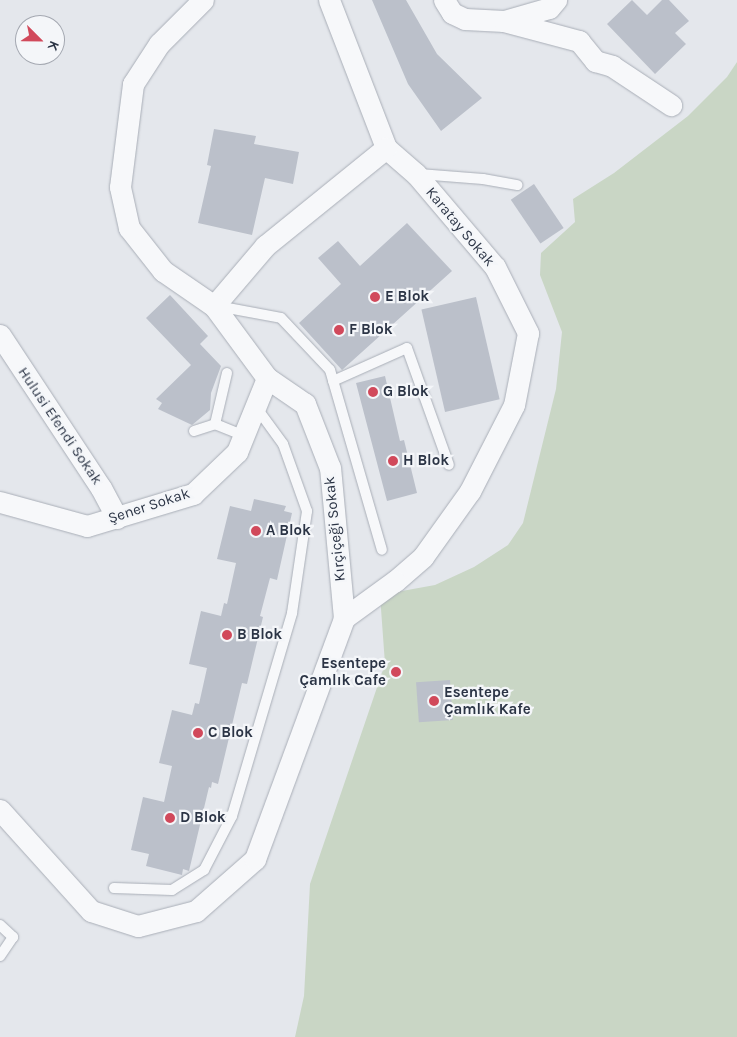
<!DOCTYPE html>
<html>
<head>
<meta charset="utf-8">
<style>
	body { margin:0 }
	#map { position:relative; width:737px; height:1037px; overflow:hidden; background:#e4e7ec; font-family:Karla,sans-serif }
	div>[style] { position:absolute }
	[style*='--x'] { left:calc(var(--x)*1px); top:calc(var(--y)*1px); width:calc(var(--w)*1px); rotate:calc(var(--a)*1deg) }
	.green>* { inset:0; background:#c9d6c5 }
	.building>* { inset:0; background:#bbc0ca; transform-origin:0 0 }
	.roads { filter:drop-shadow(0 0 1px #a9aeb7) drop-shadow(0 0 1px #a9aeb7) }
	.service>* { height:10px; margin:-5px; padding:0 5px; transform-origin:5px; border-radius:5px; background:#f7f8fa }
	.minor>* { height:21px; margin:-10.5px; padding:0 10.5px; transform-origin:10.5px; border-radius:10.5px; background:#f7f8fa }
	.dots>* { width:14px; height:14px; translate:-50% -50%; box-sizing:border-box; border:2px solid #f4f6f9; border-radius:50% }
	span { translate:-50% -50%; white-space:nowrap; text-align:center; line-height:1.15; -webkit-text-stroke:4.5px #f4f6f9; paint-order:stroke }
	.street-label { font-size:15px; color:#2b3445 }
	.poi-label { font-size:15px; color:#2b3445; font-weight:700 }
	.left { translate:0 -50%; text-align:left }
	.right { translate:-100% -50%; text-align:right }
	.north { position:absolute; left:15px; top:15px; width:50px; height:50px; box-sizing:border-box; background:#f4f6f9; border:1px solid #a4a8b1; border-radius:50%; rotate:113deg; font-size:14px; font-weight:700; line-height:20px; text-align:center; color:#2b3445 }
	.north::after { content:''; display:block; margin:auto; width:18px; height:22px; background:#d1495b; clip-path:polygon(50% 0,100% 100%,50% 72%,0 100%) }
</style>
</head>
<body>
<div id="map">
	<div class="green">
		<i style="clip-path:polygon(737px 62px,737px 1037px,295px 1037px,304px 996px,310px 884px,385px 664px,380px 595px,435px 585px,474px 567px,508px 545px,523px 523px,556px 389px,562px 332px,540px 275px,541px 253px,575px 222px,573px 199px,614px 173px,688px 116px,727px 77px)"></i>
	</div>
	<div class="building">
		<i style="clip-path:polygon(372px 0,406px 0,437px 54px,482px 98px,441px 131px,408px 84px)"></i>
		<i style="clip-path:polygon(632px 0,647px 15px,662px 0,669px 0,689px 21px,675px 33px,686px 44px,655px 74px,607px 24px)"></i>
		<i style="clip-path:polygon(214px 129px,256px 136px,254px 144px,299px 152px,293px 184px,265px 178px,252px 235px,198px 223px,211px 166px,207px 165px)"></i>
		<i style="left:534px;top:184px;width:53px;height:28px;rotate:56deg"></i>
		<i style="clip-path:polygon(407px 223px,452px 271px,342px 370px,299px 323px,341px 284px,318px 258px,338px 241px,360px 266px)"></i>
		<i style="clip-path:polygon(170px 295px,208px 336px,200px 344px,221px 366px,211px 393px,210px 410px,192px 425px,158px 409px,162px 403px,156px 399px,191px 365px,146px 318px)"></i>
		<i style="left:476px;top:297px;width:105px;height:56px;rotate:77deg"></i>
		<i style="clip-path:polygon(385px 376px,400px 441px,404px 440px,417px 493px,387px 501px,356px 383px)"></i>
		<i style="clip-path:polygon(254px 499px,286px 506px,284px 511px,292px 513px,277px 580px,270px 578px,260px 616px,263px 617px,247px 684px,242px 683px,218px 784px,212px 782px,211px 788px,209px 787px,189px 871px,183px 869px,182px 875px,146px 866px,149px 854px,131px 850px,143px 797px,164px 802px,172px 766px,159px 763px,172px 710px,192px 715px,195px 703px,199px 704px,207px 668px,189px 664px,201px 611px,221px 616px,224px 603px,227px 604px,236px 563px,217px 559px,230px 506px,251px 511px)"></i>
		<i style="left:450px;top:680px;width:40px;height:34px;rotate:86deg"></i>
	</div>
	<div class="roads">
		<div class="service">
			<i style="--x:419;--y:174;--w:64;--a:4.5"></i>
			<i style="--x:483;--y:179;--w:35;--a:10"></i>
			<i style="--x:217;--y:306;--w:65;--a:10.6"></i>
			<i style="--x:281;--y:318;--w:71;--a:46.7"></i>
			<i style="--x:330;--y:370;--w:187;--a:73.9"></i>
			<i style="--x:227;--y:373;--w:52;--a:103.2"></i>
			<i style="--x:215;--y:424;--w:31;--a:22"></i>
			<i style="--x:333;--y:381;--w:81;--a:-24"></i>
			<i style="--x:407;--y:348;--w:124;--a:70.3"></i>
			<i style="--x:194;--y:431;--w:22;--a:-18"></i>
			<i style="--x:114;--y:888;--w:58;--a:2"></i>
			<i style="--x:172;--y:890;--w:38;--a:-32"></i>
			<i style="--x:204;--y:870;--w:61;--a:-62.6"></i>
			<i style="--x:232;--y:816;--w:212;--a:-73.5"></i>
			<i style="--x:292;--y:613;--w:103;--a:-81.6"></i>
			<i style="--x:307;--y:511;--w:71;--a:-109.7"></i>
			<i style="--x:283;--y:444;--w:46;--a:-126.1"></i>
			<i style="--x:0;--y:925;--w:18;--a:43"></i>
			<i style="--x:13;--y:937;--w:23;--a:124"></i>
		</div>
		<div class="minor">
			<i style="--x:329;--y:0;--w:159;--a:68.9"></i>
			<i style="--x:386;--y:148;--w:40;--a:41"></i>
			<i style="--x:416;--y:174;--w:122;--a:49.7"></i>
			<i style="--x:495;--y:267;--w:74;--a:63.4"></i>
			<i style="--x:528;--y:333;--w:73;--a:101"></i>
			<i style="--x:514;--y:405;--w:97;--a:117.1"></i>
			<i style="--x:470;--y:491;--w:81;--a:125.5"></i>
			<i style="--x:423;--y:557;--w:37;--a:139"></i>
			<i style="--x:395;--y:581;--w:63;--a:144"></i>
			<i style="--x:444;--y:0;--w:15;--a:58"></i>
			<i style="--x:452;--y:13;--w:14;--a:25"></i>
			<i style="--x:465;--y:19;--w:39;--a:3"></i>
			<i style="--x:504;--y:21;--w:47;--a:-16.1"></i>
			<i style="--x:549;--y:8;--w:11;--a:-49"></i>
			<i style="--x:504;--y:21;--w:78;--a:14.9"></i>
			<i style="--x:579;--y:41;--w:26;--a:51"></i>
			<i style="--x:595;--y:61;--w:18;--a:16"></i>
			<i style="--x:612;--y:66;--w:71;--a:33.5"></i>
			<i style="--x:214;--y:306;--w:79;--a:-49.6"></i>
			<i style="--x:265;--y:246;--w:156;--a:-39"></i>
			<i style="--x:0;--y:335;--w:183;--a:56.6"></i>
			<i style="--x:101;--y:488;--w:34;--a:62"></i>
			<i style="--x:0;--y:502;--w:90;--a:15.4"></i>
			<i style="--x:87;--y:526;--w:111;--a:-16.8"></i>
			<i style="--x:193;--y:494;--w:61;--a:-43.7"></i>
			<i style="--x:237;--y:452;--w:80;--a:-67.9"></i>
			<i style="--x:0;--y:810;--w:136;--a:48"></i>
			<i style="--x:91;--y:911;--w:49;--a:17.7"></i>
			<i style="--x:138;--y:926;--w:60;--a:-14.5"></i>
			<i style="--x:196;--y:911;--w:79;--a:-41.4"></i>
			<i style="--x:255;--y:859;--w:257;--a:-69.7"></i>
			<i style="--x:344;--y:618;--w:151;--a:-95.3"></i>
			<i style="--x:330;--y:468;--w:69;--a:-111.3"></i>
			<i style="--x:305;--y:404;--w:46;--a:-145.6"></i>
			<i style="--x:267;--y:378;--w:89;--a:-126.4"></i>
			<i style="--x:214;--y:306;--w:62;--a:-145.5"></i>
			<i style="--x:163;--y:271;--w:55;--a:-128.3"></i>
			<i style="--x:129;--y:228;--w:42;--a:-102.4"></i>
			<i style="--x:120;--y:187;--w:104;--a:-82.8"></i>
			<i style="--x:133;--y:84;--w:48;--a:-57"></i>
			<i style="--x:159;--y:44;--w:62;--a:-45"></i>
		</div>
	</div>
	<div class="dots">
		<i style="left:375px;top:297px;background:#d1495b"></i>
		<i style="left:339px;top:330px;background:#d1495b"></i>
		<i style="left:373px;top:392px;background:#d1495b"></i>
		<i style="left:393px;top:461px;background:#d1495b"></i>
		<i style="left:256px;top:531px;background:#d1495b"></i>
		<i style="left:227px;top:635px;background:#d1495b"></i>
		<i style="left:396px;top:672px;background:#d1495b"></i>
		<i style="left:434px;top:701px;background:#d1495b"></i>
		<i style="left:198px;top:733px;background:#d1495b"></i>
		<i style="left:170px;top:818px;background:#d1495b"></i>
	</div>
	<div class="street-label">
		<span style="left:460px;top:227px;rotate:50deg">Karatay Sokak</span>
		<span style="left:60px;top:426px;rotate:56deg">Hulusi Efendi Sokak</span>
		<span style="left:149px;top:506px;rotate:-18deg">Şener Sokak</span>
		<span style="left:335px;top:529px;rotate:-96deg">Kırçiçeği Sokak</span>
	</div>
	<div class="poi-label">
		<span class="left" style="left:385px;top:297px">E Blok</span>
		<span class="left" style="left:349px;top:330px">F Blok</span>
		<span class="left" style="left:383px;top:392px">G Blok</span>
		<span class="left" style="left:403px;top:461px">H Blok</span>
		<span class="left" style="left:266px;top:531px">A Blok</span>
		<span class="left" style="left:237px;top:635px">B Blok</span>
		<span class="right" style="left:386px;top:672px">Esentepe<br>Çamlık Cafe</span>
		<span class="left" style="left:444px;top:701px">Esentepe<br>Çamlık Kafe</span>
		<span class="left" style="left:208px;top:733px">C Blok</span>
		<span class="left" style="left:180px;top:818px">D Blok</span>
	</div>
	<div class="north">K</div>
</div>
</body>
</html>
